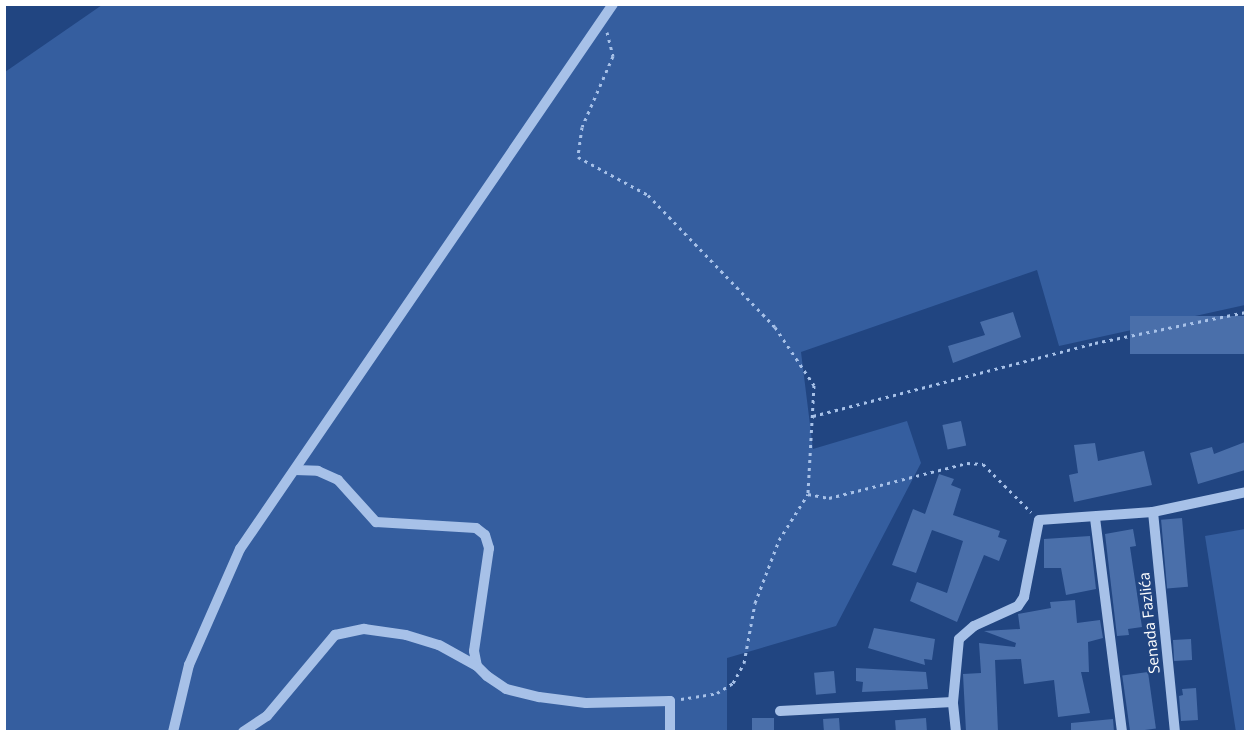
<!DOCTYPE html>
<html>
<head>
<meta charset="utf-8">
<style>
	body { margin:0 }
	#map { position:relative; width:1250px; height:736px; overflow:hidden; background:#214581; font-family:"Open Sans",sans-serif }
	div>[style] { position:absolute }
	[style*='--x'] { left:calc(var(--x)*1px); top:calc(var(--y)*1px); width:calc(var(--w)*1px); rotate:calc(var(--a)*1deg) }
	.green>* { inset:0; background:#355e9f }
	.building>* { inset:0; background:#4a6faa; transform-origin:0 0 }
	.path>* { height:3px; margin-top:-1.5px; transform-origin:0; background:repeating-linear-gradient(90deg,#a7c1e8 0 3px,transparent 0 7.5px) }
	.minor>* { height:10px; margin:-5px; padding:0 5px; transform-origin:5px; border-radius:5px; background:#a7c1e8 }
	span { translate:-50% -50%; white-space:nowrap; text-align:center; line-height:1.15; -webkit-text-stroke:4.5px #214581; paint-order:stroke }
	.street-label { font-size:15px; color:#fff }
	.frame { position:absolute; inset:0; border:6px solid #fff; pointer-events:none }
</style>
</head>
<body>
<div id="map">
	<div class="green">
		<i style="clip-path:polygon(102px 5px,1245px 5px,1245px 305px,1059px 346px,1037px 270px,801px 352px,813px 449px,907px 421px,921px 463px,836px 626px,727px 658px,727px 731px,5px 732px,5px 72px)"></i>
		<i style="clip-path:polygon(1245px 529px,1246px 731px,1236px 732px,1205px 536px)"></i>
	</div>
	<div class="building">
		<i style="clip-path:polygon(1013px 312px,1021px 337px,953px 363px,948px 346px,985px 335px,980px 322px)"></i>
		<i style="left:1245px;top:316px;width:38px;height:115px;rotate:90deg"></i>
		<i style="left:961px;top:421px;width:25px;height:19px;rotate:78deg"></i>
		<i style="clip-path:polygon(1245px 442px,1245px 470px,1198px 484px,1190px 453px,1212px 447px,1214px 454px)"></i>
		<i style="clip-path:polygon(1095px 443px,1098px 461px,1144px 451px,1152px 485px,1074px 502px,1069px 475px,1078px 473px,1074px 445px)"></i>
		<i style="clip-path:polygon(939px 474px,954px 479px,951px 485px,961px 489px,953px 515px,1000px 531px,998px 537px,1007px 540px,999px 561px,984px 555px,957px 622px,910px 601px,917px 582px,947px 593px,963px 541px,932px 530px,916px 573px,892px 565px,913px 509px,925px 514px)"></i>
		<i style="left:1182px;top:518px;width:69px;height:21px;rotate:85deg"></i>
		<i style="clip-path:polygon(1133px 529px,1136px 546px,1130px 547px,1142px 627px,1128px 629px,1129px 635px,1117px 636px,1105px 534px)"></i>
		<i style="clip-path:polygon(1090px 536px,1096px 589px,1066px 595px,1061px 568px,1044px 568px,1044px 539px)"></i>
		<i style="clip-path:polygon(1075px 600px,1077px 623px,1100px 620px,1103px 638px,1088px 642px,1089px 672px,1081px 672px,1090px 713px,1058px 717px,1054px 680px,1024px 684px,1021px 659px,995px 660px,998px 732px,966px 732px,963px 674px,981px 673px,979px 643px,1015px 647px,1016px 643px,984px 631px,1020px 629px,1018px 614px,1051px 608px,1050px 602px)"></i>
		<i style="clip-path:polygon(874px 628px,935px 639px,932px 660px,924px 659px,925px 665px,868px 648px)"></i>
		<i style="left:1191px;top:639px;width:21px;height:18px;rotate:87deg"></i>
		<i style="clip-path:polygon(856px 668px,926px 672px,928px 689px,862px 692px,863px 682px,856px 681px)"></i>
		<i style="left:834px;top:671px;width:22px;height:20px;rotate:85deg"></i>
		<i style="left:1148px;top:672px;width:57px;height:26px;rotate:82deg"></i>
		<i style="clip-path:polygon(1196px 688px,1198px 720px,1181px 721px,1179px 696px,1183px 695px,1182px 689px)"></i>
		<i style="left:752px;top:718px;width:22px;height:14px"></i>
		<i style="left:839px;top:718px;width:14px;height:16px;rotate:86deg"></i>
		<i style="left:926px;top:718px;width:14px;height:31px;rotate:86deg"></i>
		<i style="clip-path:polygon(1113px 719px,1114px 732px,1071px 732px,1071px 723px)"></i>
	</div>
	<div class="path">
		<i style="--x:607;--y:32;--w:25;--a:76"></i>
		<i style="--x:613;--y:56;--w:77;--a:113.6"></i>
		<i style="--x:582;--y:127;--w:30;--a:98"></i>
		<i style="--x:578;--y:157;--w:80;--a:28.5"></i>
		<i style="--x:648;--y:195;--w:183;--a:46.1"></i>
		<i style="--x:775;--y:327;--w:70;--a:56.1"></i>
		<i style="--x:814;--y:385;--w:109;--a:93.2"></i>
		<i style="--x:813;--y:416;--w:291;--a:-14.5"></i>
		<i style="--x:1095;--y:343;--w:154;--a:-11.6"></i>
		<i style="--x:681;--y:699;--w:36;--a:-9"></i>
		<i style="--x:717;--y:693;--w:19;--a:-32"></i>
		<i style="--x:733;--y:683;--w:23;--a:-61"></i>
		<i style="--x:744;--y:663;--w:61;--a:-79.6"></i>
		<i style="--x:755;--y:603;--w:67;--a:-69.1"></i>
		<i style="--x:779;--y:540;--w:54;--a:-57.8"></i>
		<i style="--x:808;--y:494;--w:21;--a:11"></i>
		<i style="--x:829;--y:498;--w:142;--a:-14.2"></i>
		<i style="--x:967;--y:463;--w:16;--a:4"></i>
		<i style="--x:983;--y:464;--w:68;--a:45"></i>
	</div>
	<div class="minor">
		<i style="--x:295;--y:470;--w:23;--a:2"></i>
		<i style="--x:318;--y:471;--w:22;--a:24"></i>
		<i style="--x:338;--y:480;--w:57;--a:47.9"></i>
		<i style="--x:376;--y:522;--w:100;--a:3.4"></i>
		<i style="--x:476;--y:528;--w:11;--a:38"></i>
		<i style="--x:485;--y:535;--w:14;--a:73"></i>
		<i style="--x:489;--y:548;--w:104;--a:98.3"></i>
		<i style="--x:474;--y:651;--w:15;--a:79"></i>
		<i style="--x:477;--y:666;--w:14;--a:45"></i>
		<i style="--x:487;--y:676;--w:23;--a:34"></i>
		<i style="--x:506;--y:689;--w:34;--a:14"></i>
		<i style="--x:539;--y:697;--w:47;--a:7.3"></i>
		<i style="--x:586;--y:703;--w:84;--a:-1.4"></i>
		<i style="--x:670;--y:701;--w:31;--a:90"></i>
		<i style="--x:1153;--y:512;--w:221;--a:84.3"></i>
		<i style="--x:1095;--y:518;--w:216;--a:82.8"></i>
		<i style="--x:780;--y:711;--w:173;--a:-3"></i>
		<i style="--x:173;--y:732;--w:69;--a:-76.6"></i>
		<i style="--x:189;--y:665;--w:127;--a:-66.3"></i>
		<i style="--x:240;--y:549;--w:660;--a:-55.61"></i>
		<i style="--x:243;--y:732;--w:29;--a:-34"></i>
		<i style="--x:267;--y:716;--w:106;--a:-50"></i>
		<i style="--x:335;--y:635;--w:30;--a:-12"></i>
		<i style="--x:364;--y:629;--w:42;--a:8.1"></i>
		<i style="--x:406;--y:635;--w:34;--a:17"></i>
		<i style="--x:439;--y:645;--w:43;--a:28.9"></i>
		<i style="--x:956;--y:732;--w:30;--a:-96"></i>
		<i style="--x:953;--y:702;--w:63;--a:-84.6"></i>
		<i style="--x:959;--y:639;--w:20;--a:-41"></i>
		<i style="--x:974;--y:626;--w:48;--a:-24.4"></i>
		<i style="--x:1018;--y:606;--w:11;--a:-56"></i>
		<i style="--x:1024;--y:597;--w:78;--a:-79"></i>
		<i style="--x:1039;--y:520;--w:114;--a:-4"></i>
		<i style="--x:1153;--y:512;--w:95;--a:-12.1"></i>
	</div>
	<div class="street-label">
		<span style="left:1149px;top:623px;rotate:-96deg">Senada Fazlića</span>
	</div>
	<div class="frame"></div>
</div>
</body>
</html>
